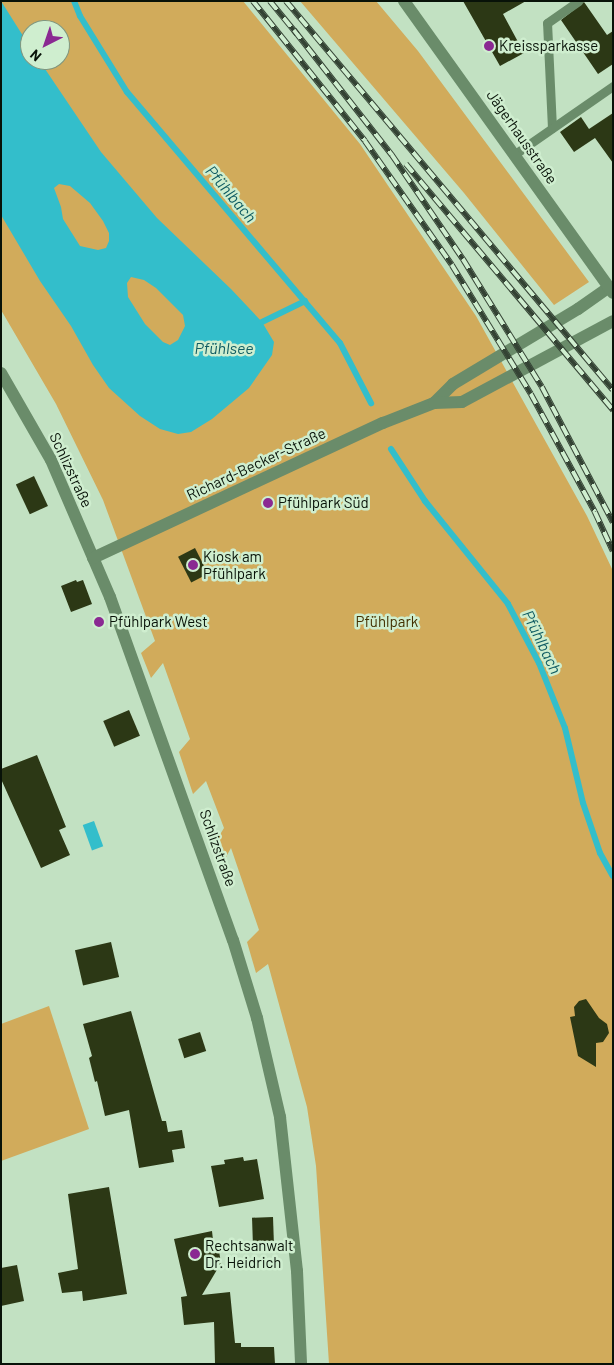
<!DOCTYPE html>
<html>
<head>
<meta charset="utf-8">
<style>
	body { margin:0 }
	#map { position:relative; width:614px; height:1365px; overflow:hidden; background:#c2e1c2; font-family:Barlow,sans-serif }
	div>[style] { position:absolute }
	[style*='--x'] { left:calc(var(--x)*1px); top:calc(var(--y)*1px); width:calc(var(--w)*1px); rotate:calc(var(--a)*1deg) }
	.green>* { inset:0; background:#d1ab5b }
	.water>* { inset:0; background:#33becb; transform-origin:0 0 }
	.stream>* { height:6px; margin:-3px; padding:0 3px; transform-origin:3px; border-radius:3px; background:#33becb }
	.building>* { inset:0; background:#2c3815; transform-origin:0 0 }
	.service>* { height:9px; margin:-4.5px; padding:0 4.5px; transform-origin:4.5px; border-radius:4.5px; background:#6a8c6a }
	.minor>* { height:12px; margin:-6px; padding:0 6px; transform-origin:6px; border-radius:6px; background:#6a8c6a }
	.tertiary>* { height:12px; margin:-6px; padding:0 6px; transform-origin:6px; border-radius:6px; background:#6a8c6a }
	.rail>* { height:5.5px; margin-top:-2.75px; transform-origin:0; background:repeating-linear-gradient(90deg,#cfeecf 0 11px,#344334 0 22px); box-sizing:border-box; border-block:1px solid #344334 }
	.dots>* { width:14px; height:14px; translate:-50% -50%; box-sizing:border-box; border:2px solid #cfeecf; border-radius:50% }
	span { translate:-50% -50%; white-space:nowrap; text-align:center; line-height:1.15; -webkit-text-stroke:5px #cfeecf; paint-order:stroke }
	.poi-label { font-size:15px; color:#081208 }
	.left { translate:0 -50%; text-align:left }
	.street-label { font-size:15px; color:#081208 }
	.park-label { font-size:15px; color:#443000 }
	.water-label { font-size:16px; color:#0f5b62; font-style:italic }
	.frame { position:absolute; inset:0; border:2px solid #081208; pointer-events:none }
	.north { position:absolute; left:20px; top:20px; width:50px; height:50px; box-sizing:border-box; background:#cfeecf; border:1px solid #7f967f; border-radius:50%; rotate:221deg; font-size:14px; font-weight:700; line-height:20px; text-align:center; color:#081208 }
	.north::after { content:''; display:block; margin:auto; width:18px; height:22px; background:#8a2992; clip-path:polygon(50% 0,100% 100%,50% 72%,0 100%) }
</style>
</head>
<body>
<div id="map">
	<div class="green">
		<i style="clip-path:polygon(evenodd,1px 1px,243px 1px,360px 144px,476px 316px,587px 516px,613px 571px,613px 1364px,329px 1364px,316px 1166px,307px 1107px,268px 964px,256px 973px,247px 942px,259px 930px,231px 848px,220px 868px,213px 846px,224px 828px,206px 781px,193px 794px,179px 752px,190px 739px,163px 663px,151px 678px,141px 653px,155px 641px,103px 500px,56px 404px,1px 310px,1px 1px,30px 30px,60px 30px,60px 60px,30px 60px,30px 30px)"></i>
		<i style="clip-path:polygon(300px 1px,376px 1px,418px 51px,589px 282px,554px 305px,464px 193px)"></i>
		<i style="clip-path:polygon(49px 1006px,89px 1129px,1px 1161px,1px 1024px)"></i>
	</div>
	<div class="water">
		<i style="clip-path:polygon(evenodd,1px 1px,30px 47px,30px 60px,39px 60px,101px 152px,157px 218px,231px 289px,262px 322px,274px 342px,272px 355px,249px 388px,212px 419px,191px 432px,178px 434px,160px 429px,140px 416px,109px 388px,93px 365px,71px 326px,40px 281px,1px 215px,1px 1px,59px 184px,70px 186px,90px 203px,103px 221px,109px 233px,109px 241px,106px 248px,98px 250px,80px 246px,63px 219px,61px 207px,54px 188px,59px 184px,1px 1px,131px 277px,144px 280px,156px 288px,183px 315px,185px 326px,178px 340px,170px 345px,163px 342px,145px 324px,128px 297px,127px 283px,131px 277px)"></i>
		<i style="left:94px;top:821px;width:27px;height:12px;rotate:70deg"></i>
	</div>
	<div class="stream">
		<i style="--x:74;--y:1;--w:16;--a:68"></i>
		<i style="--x:80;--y:16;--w:89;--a:58.3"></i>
		<i style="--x:127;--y:92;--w:329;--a:49.7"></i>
		<i style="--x:340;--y:343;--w:68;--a:62.7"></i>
		<i style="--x:262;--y:322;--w:48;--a:-26"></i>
		<i style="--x:391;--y:449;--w:62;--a:56.8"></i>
		<i style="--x:425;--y:501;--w:132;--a:51.1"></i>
		<i style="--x:508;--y:604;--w:67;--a:62.3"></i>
		<i style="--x:539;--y:663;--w:70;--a:68.2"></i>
		<i style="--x:565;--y:728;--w:77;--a:76.5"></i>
		<i style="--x:583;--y:803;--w:53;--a:71.2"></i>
		<i style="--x:600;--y:853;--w:26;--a:61"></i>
	</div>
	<div class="building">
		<i style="clip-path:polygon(463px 1px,526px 1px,503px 14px,524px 53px,500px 66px)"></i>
		<i style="clip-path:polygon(584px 2px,607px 35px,613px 31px,613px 64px,598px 74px,561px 20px)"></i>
		<i style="clip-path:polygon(613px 113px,613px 163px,595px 138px,574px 152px,560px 132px,581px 117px,589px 129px)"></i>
		<i style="left:34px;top:476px;width:33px;height:20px;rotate:65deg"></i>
		<i style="left:195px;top:548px;width:29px;height:19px;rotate:63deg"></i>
		<i style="clip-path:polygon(76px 580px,77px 582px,83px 580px,92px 604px,71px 612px,61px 586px)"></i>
		<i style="left:129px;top:710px;width:28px;height:28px;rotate:67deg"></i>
		<i style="clip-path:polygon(37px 755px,66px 827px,59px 830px,70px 855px,41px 868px,1px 779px,1px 769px)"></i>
		<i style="left:111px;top:942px;width:36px;height:37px;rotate:77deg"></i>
		<i style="clip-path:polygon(586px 999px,599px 1018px,607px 1024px,609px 1033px,603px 1042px,596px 1043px,596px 1067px,578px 1056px,570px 1017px,575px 1016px,574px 1007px,579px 1001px)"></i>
		<i style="clip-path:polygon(131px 1011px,162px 1121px,166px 1121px,168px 1132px,182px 1130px,185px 1148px,172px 1150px,174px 1162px,139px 1168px,129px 1110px,105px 1116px,97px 1081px,95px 1082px,89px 1058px,92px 1056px,83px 1024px)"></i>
		<i style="left:200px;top:1032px;width:20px;height:23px;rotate:72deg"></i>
		<i style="clip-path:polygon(243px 1157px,244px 1161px,257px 1159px,264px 1199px,219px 1207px,211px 1166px,225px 1164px,224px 1160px)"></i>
		<i style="clip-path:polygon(109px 1187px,127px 1294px,83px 1301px,82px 1291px,62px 1293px,58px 1273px,78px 1269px,68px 1194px)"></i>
		<i style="left:273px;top:1217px;width:31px;height:21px;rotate:88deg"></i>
		<i style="clip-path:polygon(212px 1231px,213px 1240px,218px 1245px,221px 1263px,202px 1295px,230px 1292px,235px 1343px,241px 1343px,241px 1347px,274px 1347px,275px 1364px,215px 1364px,214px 1322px,184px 1325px,181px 1297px,187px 1296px,174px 1239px)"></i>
		<i style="clip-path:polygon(17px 1265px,24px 1301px,1px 1306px,1px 1268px)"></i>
	</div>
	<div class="service">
		<i style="--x:552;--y:128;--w:105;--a:-92.7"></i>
		<i style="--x:547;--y:23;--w:38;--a:-35"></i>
		<i style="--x:515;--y:154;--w:119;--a:-34.8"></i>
	</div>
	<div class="minor">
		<i style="--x:1;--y:373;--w:100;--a:60.1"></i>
		<i style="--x:51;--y:460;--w:149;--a:66.7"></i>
		<i style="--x:110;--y:597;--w:364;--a:70.3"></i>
		<i style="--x:233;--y:940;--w:82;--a:72.9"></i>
		<i style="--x:257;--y:1018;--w:102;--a:76.9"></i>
		<i style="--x:280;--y:1117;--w:155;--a:83.7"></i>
		<i style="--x:297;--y:1271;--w:93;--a:87.5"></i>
		<i style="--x:434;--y:403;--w:27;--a:-45"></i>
		<i style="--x:453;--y:384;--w:146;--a:-31"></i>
		<i style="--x:578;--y:309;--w:38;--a:-35"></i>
		<i style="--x:93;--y:558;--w:320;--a:-25"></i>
		<i style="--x:383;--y:423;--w:55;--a:-21.4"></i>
		<i style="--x:434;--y:403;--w:28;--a:-2"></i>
		<i style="--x:462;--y:402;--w:171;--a:-28.2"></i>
	</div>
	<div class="tertiary">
		<i style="--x:404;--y:1;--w:359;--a:54.4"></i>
	</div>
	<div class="rail">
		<i style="--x:253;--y:1;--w:179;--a:51.3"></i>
		<i style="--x:365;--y:141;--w:151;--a:54.9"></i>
		<i style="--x:452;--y:265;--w:151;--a:58.5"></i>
		<i style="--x:531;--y:394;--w:134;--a:61.5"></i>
		<i style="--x:595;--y:512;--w:43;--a:65.2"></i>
		<i style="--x:270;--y:1;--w:43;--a:50.7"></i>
		<i style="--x:286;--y:1;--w:508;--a:49.95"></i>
		<i style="--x:294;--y:30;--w:159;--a:51.9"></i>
		<i style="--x:392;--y:155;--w:126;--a:55.7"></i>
		<i style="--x:463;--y:259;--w:150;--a:58.3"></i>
		<i style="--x:542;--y:387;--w:153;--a:62.3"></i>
		<i style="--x:406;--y:164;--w:322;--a:49.9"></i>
	</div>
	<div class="dots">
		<i style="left:489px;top:46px;background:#8a2992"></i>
		<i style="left:268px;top:503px;background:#8a2992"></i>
		<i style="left:193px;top:565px;background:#8a2992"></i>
		<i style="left:99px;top:622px;background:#8a2992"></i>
		<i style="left:195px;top:1254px;background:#8a2992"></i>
	</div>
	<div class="poi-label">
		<span class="left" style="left:499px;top:46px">Kreissparkasse</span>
		<span class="left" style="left:278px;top:503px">Pfühlpark Süd</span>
		<span class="left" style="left:203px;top:565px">Kiosk am<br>Pfühlpark</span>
		<span class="left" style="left:109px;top:622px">Pfühlpark West</span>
		<span class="left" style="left:205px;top:1254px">Rechtsanwalt<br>Dr. Heidrich</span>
	</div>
	<div class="street-label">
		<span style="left:522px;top:137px;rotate:55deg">Jägerhausstraße</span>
		<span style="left:256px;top:464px;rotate:-25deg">Richard-Becker-Straße</span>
		<span style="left:71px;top:470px;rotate:65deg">Schlizstraße</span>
		<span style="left:218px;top:848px;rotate:70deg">Schlizstraße</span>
	</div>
	<div class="park-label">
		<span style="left:387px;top:622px">Pfühlpark</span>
	</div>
	<div class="water-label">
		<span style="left:231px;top:194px;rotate:50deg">Pfühlbach</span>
		<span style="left:224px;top:348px">Pfühlsee</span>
		<span style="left:542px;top:642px;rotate:64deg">Pfühlbach</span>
	</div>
	<div class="frame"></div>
	<div class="north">N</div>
</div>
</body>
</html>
